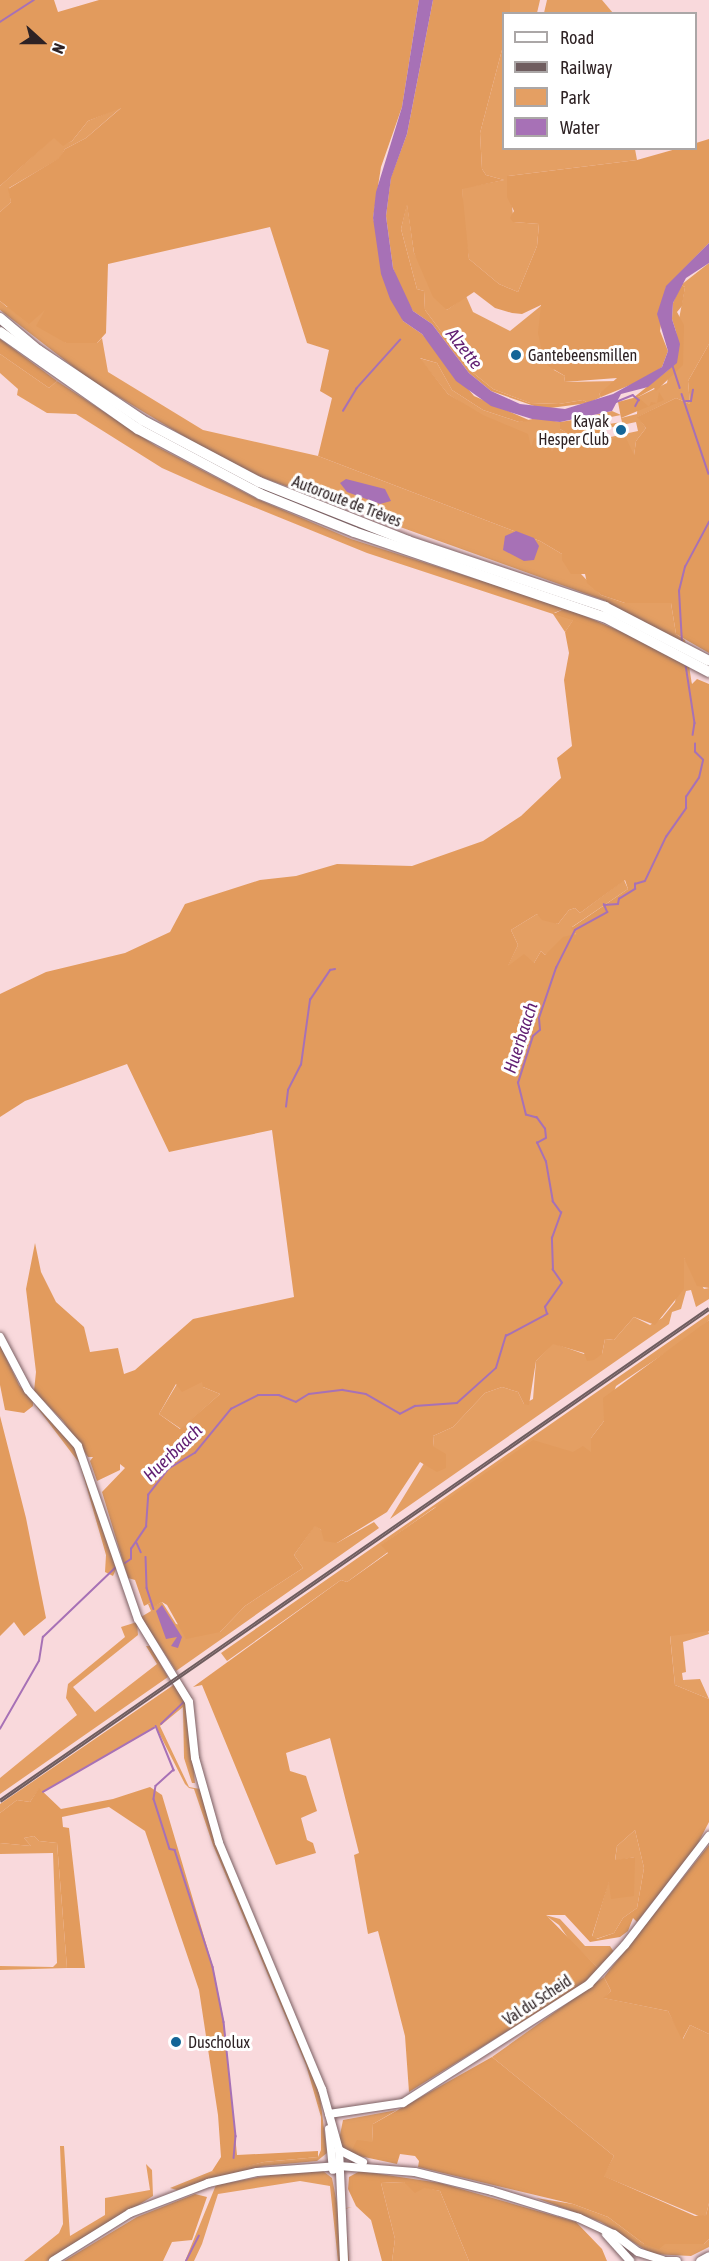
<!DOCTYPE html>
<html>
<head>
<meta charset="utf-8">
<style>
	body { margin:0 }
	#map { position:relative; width:709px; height:2261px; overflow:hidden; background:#f9d9dc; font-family:"Asap Condensed",sans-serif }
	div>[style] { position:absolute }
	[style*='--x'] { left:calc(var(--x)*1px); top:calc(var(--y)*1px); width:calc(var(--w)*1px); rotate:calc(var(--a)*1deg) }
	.green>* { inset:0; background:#e49f63 }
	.forest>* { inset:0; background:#e29b5d }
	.water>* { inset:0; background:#a771b6 }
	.stream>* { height:1.5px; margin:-0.75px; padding:0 0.75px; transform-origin:0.75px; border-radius:0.75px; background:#a771b6 }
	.roads { filter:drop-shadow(0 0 2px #7c6164) drop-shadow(0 0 2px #7c6164) }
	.secondary>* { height:8px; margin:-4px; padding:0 4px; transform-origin:4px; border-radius:4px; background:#fff }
	.primary>* { height:9px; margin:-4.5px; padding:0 4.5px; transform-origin:4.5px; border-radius:4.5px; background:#fff }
	.highway>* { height:10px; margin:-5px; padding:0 5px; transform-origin:5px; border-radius:5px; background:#fff }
	.rail>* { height:4px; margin-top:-2px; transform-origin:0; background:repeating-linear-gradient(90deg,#fff 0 4.5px,#6f5d5f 0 9px); box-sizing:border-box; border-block:2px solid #6f5d5f }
	.dots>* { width:16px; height:16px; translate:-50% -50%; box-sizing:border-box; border:3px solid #fff; border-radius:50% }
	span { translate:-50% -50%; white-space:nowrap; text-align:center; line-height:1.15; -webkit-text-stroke:6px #fff; paint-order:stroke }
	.poi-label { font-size:16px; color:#2e2224 }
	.left { translate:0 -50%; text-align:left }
	.right { translate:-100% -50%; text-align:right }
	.street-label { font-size:16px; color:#2e2224 }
	.water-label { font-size:18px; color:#601d71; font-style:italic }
	.legend { position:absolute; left:502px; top:12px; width:195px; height:138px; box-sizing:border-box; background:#fff; border:2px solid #aba7a7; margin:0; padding:8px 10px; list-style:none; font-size:18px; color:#2e2224 }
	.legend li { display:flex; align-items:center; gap:12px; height:30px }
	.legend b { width:30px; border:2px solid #aba7a7 }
	.north { position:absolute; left:12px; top:12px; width:60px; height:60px; -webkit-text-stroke:4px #fff; paint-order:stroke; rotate:111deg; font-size:16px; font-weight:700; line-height:24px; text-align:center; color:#2e2224 }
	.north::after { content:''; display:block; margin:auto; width:21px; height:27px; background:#2e2224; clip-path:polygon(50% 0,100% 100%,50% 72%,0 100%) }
</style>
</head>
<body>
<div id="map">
	<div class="green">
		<i style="clip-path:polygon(510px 0,540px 0,537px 13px,510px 14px)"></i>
		<i style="clip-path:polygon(547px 0,602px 0,613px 13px,544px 13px)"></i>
		<i style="clip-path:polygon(503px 46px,504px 148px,635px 149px,637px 160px,508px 176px,514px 222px,539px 224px,537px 246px,518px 292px,499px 284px,469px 259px,463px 221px,462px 188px,504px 180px,486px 175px,482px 169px,480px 133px)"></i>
		<i style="clip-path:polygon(123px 106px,86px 138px,65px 149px,60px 158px,9px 188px,11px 202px,0 212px,0 186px,54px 137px,63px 145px,72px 141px,88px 121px)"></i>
		<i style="clip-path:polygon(407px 203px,414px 253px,447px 310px,466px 296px,473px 312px,510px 331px,542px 305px,554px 370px,565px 376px,564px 382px,618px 381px,599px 394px,601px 397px,588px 403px,583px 400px,559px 404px,530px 403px,493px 389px,472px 372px,468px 355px,443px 334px,425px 310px,424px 291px,417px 289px,401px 229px)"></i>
		<i style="clip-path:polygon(709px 263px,709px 344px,688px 381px,690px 404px,676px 398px,638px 417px,646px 428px,636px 441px,634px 456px,606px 438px,638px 431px,636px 422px,604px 429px,579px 419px,612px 411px,621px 415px,601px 419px,602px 425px,622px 422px,621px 418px,637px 414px,638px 397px,667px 383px,685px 287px,681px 285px)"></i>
		<i style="clip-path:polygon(0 301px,7px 307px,47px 308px,66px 343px,97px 343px,102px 338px,108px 372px,203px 430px,318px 456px,540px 541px,562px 554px,601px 595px,625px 603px,671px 603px,676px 634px,685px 640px,692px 685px,682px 668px,643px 641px,604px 623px,606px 601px,261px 477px,205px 449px,89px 379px,0 310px)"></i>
		<i style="clip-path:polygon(0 354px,49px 388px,57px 381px,156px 446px,257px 499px,351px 539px,566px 608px,554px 613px,574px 619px,565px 632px,553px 614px,367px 553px,207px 488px,162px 468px,76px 414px,47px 413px,17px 395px,18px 389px,0 373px)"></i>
		<i style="clip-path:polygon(419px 358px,437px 363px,452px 390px,483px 410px,519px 422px,537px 418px,560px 422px,560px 429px,581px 441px,552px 453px,531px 449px,448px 394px)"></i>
		<i style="clip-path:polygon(624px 880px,628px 889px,572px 927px,576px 934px,545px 955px,541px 951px,534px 963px,507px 967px,518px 945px,511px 930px,537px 914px,558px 924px,569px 910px,575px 908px,580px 913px)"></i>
		<i style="clip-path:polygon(683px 1256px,704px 1289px,709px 1288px,709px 1299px,696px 1307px,691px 1290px,686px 1291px,681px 1309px,672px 1312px,669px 1324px,390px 1519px,434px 1447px,433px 1436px,453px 1427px,485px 1393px,502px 1387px,518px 1392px,524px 1404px,533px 1399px,536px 1361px,553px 1343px,584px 1354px,602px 1354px,605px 1339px,614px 1340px,634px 1317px,650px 1325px,662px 1318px,675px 1302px)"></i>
		<i style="clip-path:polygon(709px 1314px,709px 1320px,692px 1335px,616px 1386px,604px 1421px,591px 1438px,591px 1452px,573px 1452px,434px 1508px,382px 1545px,388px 1552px,347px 1582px,341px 1580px,227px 1661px,221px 1653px)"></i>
		<i style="clip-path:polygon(203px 1381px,203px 1387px,220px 1394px,181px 1429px,159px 1414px,177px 1384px)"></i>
		<i style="clip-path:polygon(33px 1402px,75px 1448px,117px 1567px,113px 1576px,105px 1572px,106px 1555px,80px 1464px)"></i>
		<i style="clip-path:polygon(374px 1522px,379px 1528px,176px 1671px,141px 1617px,151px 1611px,148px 1604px,153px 1602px,152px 1607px,162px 1602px,176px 1624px,220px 1632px,245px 1606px,303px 1568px,294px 1555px,315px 1525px,337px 1543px)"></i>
		<i style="clip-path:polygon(137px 1622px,138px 1635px,73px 1687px,95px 1712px,157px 1664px,146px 1646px,150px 1646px,168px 1677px,0 1794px,0 1778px,77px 1715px,66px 1698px,68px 1684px,125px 1637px,121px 1627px)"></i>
		<i style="clip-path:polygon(708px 1629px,709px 1634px,683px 1642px,686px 1672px,682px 1673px,683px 1680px,700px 1679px,709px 1699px,675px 1685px,670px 1635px)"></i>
		<i style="clip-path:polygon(175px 1684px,188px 1705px,195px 1783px,192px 1783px,184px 1758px,183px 1707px,160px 1726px,189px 1787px,200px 1789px,319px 2088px,327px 2153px,317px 2161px,264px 2166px,177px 2190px,170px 2188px,212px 2171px,217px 2173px,264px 2162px,318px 2157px,321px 2150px,321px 2117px,306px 2065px,213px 1845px,194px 1789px,189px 1788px,185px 1784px,156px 1727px,43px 1792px,39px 1789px,30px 1802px,17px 1800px,0 1813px,0 1804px)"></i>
		<i style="clip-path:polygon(635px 1830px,644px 1868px,637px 1908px,623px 1918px,614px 1933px,596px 1939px,592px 1937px,609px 1880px,635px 1857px,615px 1861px,617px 1846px)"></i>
		<i style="clip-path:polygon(34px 1836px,39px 1841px,57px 1843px,67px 1968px,0 1970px,0 1966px,53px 1967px,57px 1963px,53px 1853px,0 1854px,0 1843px,31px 1846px,24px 1838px)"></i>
		<i style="clip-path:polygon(545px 1915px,560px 1919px,585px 1946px,610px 1946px,614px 1952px,599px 1969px,570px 1941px,559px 1925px)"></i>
		<i style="clip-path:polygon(604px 1977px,611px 1991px,604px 1998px,668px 2011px,683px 2039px,690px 2025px,709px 2034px,709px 2203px,706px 2215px,701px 2217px,603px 2176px,614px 2156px,492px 2057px)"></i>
		<i style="clip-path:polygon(397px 2110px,373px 2124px,372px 2142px,350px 2154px,344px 2152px,339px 2140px,343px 2120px)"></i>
		<i style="clip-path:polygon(60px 2146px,64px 2146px,70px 2236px,105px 2215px,105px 2198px,150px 2190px,146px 2164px,152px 2170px,153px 2196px,47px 2261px,24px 2261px,59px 2233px,63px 2224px)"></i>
		<i style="clip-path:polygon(323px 2171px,332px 2178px,342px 2229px,341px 2209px,352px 2207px,345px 2209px,349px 2261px,338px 2261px,330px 2186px,300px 2181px,218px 2194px,202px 2244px,194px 2261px,185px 2261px,216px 2185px,287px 2172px)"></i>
		<i style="clip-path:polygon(404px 2182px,440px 2191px,469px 2261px,392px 2261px,395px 2239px,381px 2183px)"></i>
		<i style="clip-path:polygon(536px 2198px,573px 2204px,608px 2217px,644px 2244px,704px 2244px,709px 2239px,709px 2247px,691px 2256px,652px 2254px,601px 2222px)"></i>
	</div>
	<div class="forest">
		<i style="clip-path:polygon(0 0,54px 0,58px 12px,99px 0,419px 0,402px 107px,381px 167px,373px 218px,403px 321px,422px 334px,474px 396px,531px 421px,519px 422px,483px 410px,452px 390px,437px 363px,420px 358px,448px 394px,483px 415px,528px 434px,531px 447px,534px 438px,548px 442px,552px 452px,555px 445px,565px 449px,580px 441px,560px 429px,560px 422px,579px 419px,595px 423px,609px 440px,625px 436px,634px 455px,636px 441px,646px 428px,637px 417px,676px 398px,690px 404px,688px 381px,709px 344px,709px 653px,676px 634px,671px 603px,625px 603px,601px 595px,587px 583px,585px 574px,571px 574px,562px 560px,562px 554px,540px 541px,318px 456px,332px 398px,320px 391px,329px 350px,307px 343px,270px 227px,108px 264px,106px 333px,97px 343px,66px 343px,36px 326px,45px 310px,29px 324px,0 301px,0 212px,11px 202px,8px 189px,59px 158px,65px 149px,86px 138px,121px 108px,88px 121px,72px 141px,63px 146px,54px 138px,0 186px)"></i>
		<i style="clip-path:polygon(433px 0,510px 0,510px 13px,504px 14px,503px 46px,480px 133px,482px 169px,486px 175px,504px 180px,462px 189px,469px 259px,499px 284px,518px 292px,537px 246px,539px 224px,513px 222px,510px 218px,514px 211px,507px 197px,507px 176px,637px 160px,676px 149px,696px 148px,696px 143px,709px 139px,709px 243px,666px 287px,660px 331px,668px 351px,662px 367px,645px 379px,601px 397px,599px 394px,617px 378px,564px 382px,565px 376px,548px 366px,542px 352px,538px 333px,541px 305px,522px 314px,512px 313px,495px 308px,474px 292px,447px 310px,433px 297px,414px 253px,407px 205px,401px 229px,417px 289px,424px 291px,425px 310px,443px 334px,456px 330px,451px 338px,468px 355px,472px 372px,493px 389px,530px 403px,559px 404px,583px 400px,588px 403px,543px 409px,491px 391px,469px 373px,432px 324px,413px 311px,402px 294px,393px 268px,386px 216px,391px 177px,407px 134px)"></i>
		<i style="clip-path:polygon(681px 285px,685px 287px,682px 306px,677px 312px,684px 325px,683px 365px,656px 391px,654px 388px,638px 397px,649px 407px,651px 402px,657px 403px,659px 392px,664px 400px,621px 418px,618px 402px,633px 398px,677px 363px,680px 344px,672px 319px,673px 303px)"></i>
		<i style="clip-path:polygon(0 339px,57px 381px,49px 388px,0 354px)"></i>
		<i style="clip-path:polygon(evenodd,566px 608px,643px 641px,683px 668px,692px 684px,697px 679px,709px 684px,709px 1288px,697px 1286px,684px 1258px,684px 1289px,655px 1325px,634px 1317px,614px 1340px,605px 1339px,602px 1354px,594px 1360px,587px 1361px,584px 1353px,553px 1344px,536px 1361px,529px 1405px,524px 1404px,518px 1392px,502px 1387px,485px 1393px,453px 1427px,433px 1436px,434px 1447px,446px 1454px,446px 1468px,437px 1472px,420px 1462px,387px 1512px,337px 1543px,324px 1541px,321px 1530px,315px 1526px,294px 1555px,303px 1568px,245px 1606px,220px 1632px,186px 1639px,167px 1605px,162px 1602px,152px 1608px,152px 1602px,144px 1606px,135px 1580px,128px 1578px,102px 1492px,125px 1468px,120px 1464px,120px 1470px,97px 1481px,90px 1461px,93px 1457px,88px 1457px,63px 1421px,34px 1391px,36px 1372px,26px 1289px,35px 1243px,41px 1272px,56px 1302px,84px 1327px,90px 1352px,118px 1348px,124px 1374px,135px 1370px,193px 1319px,294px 1297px,272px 1130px,169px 1152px,127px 1064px,25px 1101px,0 1117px,0 994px,46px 972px,125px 953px,170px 932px,185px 904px,260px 880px,296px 876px,337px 864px,412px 866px,483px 841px,521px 816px,561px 778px,557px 758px,572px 746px,564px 680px,569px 653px,565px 632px,573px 620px,553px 614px,566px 608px,625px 880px,628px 889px,571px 928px,576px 934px,563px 937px,545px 955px,541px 951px,534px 963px,524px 954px,508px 966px,518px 945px,511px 930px,537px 914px,542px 920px,558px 924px,569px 910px,575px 908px,580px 913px,625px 880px,566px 608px,202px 1382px,203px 1387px,220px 1394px,180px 1429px,159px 1414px,176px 1384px,182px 1392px,202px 1382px)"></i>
		<i style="clip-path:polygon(evenodd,709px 1320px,709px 1631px,670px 1636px,675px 1685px,709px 1699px,709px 1822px,696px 1847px,637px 1922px,633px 1918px,628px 1931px,620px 1937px,590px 1942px,565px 1915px,546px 1915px,599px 1969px,585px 1983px,409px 2092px,405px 2036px,378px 1931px,368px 1934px,354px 1855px,359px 1853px,330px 1738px,286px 1753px,290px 1771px,306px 1776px,317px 1811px,301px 1818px,307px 1840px,313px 1843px,316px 1853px,276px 1865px,202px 1685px,193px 1687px,341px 1580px,347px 1582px,388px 1553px,381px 1545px,533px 1440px,573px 1452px,583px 1446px,591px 1452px,591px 1438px,604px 1421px,603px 1398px,709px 1320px,635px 1830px,644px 1868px,637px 1908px,623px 1918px,614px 1933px,597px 1939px,592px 1936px,609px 1882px,611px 1899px,634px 1896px,635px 1857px,615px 1860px,617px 1846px,635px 1830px)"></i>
		<i style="clip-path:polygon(0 1345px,19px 1385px,33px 1402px,33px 1406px,24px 1413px,5px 1410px,0 1385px)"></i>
		<i style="clip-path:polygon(0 1416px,26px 1518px,46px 1618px,24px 1636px,14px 1622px,0 1636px)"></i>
		<i style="clip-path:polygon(150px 1787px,162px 1795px,213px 1967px,224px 2022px,237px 2155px,318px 2151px,318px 2157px,264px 2162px,217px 2174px,212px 2171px,221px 2157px,218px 2115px,199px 1990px,145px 1831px,109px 1807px,62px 1817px,63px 1827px,69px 1828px,85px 1968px,67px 1968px,57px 1843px,39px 1841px,34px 1836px,24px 1838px,31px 1846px,0 1843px,0 1813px,17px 1800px,30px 1802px,39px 1788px,61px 1809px,113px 1799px)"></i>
		<i style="clip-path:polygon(709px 1845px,709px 2034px,690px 2025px,682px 2040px,668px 2011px,603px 1998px,611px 1991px,604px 1977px)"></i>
		<i style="clip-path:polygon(492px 2057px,614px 2156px,604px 2176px,695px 2216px,706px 2215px,709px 2203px,709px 2239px,704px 2244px,665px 2244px,659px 2249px,644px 2244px,608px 2217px,573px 2204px,418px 2167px,419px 2161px,415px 2156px,400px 2154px,397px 2164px,350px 2154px,357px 2140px,372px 2142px,373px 2124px)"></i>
		<i style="clip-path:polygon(360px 2171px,440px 2183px,576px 2222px,602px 2249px,607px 2261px,469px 2261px,440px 2191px,424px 2188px,415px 2193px,404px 2182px,381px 2183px,395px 2239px,392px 2261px,382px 2261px,371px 2220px,356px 2206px,348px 2189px,349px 2177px)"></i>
		<i style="clip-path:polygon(195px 2194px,207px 2197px,192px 2240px,172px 2242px,163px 2261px,64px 2261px,137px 2217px)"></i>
	</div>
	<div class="water">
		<i style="clip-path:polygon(419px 0,433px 0,407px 134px,391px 178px,386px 216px,393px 268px,413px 311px,432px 324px,469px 373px,491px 391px,520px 404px,565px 409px,613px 394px,662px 367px,668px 351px,657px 314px,666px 286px,709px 243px,709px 263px,686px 278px,673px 303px,672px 319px,680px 344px,677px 363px,648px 387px,621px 394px,612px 411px,560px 422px,532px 419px,491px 406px,456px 381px,422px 334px,403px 321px,390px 299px,381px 274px,373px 218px,376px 192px,402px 107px)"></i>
		<i style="clip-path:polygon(346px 479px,385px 489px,391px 501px,380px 504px,347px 492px,340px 483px)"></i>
		<i style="clip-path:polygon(516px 531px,534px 538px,539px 546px,534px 560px,524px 561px,503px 550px,505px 536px)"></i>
		<i style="clip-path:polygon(162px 1605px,182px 1637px,178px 1648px,171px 1646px,177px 1637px,166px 1639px,156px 1611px)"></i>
	</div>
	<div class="stream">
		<i style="--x:0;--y:22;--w:40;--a:-32.9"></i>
		<i style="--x:673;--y:366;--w:23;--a:72"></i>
		<i style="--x:682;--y:394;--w:84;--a:71.4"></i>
		<i style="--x:686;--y:401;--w:5;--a:0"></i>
		<i style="--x:691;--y:401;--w:11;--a:-80"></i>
		<i style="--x:616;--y:402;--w:18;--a:-22"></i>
		<i style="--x:633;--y:395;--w:8;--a:40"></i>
		<i style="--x:639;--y:400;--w:7;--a:117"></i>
		<i style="--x:343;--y:411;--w:26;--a:-59"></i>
		<i style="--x:356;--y:389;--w:66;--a:-48.1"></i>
		<i style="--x:682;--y:643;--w:52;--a:-93.3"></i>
		<i style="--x:679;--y:591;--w:25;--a:-76"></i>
		<i style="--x:685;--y:567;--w:51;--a:-61.9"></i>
		<i style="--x:686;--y:665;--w:59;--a:81.2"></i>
		<i style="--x:695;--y:723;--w:12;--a:99"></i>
		<i style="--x:286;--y:1107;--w:17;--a:-83"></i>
		<i style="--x:288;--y:1090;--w:28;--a:-63"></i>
		<i style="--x:301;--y:1065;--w:66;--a:-82.1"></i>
		<i style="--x:310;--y:1000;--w:36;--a:-56"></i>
		<i style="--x:330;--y:970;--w:5;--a:-11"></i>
		<i style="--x:137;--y:1543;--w:10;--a:66"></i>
		<i style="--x:146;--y:1557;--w:31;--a:88"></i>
		<i style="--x:147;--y:1588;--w:22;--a:72"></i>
		<i style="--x:125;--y:1563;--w:7;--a:-34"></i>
		<i style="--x:131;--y:1559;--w:10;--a:-90"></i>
		<i style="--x:131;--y:1549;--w:27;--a:-56"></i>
		<i style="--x:146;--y:1527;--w:32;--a:-86"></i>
		<i style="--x:148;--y:1495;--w:33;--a:-52"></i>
		<i style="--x:168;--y:1469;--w:31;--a:-31"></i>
		<i style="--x:195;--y:1453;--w:57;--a:-50.7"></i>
		<i style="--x:231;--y:1409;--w:30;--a:-27"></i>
		<i style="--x:258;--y:1395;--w:21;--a:0"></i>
		<i style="--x:279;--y:1395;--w:18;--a:22"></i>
		<i style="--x:296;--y:1402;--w:15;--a:-32"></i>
		<i style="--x:309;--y:1394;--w:34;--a:-7"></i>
		<i style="--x:343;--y:1390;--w:23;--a:10"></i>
		<i style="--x:366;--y:1394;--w:39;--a:30"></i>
		<i style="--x:400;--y:1414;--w:17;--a:-28"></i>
		<i style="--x:415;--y:1406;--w:42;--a:-4.1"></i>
		<i style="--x:457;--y:1403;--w:52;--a:-41.9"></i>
		<i style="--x:496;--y:1368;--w:34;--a:-73"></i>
		<i style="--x:506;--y:1336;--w:47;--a:-28.2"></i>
		<i style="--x:547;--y:1314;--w:7;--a:-106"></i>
		<i style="--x:545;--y:1307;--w:29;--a:-55"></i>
		<i style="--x:562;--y:1283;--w:16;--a:-125"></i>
		<i style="--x:553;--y:1270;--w:32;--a:-92"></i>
		<i style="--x:552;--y:1238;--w:27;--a:-70"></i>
		<i style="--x:561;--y:1213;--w:14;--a:-126"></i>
		<i style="--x:553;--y:1202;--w:41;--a:-99.9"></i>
		<i style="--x:546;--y:1162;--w:21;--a:-115"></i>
		<i style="--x:537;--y:1143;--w:10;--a:-29"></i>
		<i style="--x:546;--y:1138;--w:9;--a:-96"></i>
		<i style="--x:545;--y:1129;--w:14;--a:-126"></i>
		<i style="--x:537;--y:1118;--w:11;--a:-165"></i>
		<i style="--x:526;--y:1115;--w:33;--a:-104"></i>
		<i style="--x:518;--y:1083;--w:49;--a:-72.3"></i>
		<i style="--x:533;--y:1036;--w:9;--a:-41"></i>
		<i style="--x:540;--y:1030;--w:12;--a:-95"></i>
		<i style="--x:539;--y:1018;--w:53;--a:-71.2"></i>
		<i style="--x:556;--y:968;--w:42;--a:-63.4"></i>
		<i style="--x:575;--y:930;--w:37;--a:-29"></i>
		<i style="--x:607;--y:912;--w:8;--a:-113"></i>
		<i style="--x:604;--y:905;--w:14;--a:-4"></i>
		<i style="--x:618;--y:904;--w:5;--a:-79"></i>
		<i style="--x:619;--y:899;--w:19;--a:-32"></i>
		<i style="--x:635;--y:889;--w:5;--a:-90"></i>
		<i style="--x:635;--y:884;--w:10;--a:-17"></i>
		<i style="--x:645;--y:881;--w:49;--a:-64.5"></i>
		<i style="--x:666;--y:837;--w:35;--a:-55"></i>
		<i style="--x:686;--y:808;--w:11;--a:-90"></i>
		<i style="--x:686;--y:797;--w:23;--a:-56"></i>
		<i style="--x:699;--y:778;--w:18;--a:-77"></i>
		<i style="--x:703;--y:760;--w:11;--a:-135"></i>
		<i style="--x:695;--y:752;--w:8;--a:-90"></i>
		<i style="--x:161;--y:1724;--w:32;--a:-44"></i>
		<i style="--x:156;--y:1726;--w:48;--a:67.8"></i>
		<i style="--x:174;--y:1770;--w:24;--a:138"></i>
		<i style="--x:156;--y:1786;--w:13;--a:99"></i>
		<i style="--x:154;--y:1799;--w:52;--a:72.3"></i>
		<i style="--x:170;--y:1849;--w:5;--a:11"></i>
		<i style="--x:175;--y:1850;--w:123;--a:72"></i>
		<i style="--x:213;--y:1967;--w:56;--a:78.7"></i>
		<i style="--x:224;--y:2022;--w:115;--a:84"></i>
		<i style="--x:236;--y:2136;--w:22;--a:95"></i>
		<i style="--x:0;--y:1729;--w:78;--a:-60.2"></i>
		<i style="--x:39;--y:1661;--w:24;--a:-81"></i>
		<i style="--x:43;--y:1637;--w:101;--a:-43.8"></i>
		<i style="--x:43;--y:1792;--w:128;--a:-30"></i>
		<i style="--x:186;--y:2261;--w:28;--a:-63"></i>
	</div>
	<div class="roads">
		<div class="secondary">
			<i style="--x:0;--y:1337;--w:60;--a:62.2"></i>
			<i style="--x:28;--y:1390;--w:75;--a:48.2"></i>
			<i style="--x:78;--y:1446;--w:183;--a:70.9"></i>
			<i style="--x:138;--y:1619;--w:97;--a:58.4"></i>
			<i style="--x:189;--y:1702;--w:56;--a:83.9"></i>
			<i style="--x:195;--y:1758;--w:88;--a:74.2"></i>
			<i style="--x:219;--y:1843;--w:267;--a:67.3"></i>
			<i style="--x:322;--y:2089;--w:63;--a:74.4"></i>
			<i style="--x:339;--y:2150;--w:111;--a:87.4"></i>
			<i style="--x:329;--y:2114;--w:75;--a:-8.5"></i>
			<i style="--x:403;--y:2103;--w:221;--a:-32.6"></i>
			<i style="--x:589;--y:1984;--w:53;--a:-47.3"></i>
			<i style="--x:625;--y:1945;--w:138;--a:-52.4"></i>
			<i style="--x:329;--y:2129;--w:41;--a:84.4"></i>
			<i style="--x:339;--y:2150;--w:27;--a:27"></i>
			<i style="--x:606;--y:2234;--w:36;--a:48"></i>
			<i style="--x:53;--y:2261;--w:91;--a:-31.9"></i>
			<i style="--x:130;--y:2213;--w:84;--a:-21"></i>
			<i style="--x:208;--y:2183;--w:50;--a:-12.7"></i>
			<i style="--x:257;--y:2172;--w:82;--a:-4.2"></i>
			<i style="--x:339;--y:2166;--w:76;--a:4.5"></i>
			<i style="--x:415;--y:2172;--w:79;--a:13.9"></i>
			<i style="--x:492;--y:2191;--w:91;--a:17.2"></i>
			<i style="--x:579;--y:2218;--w:38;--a:25"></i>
			<i style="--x:614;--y:2234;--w:30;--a:37"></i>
			<i style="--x:638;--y:2252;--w:26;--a:18"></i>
		</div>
		<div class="primary">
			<i style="--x:660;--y:2261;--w:16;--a:0"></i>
			<i style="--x:700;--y:2261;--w:10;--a:-29"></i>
		</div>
		<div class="highway">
			<i style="--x:0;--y:318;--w:50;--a:40.1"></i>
			<i style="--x:38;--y:350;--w:125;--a:33.9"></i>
			<i style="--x:142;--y:420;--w:132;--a:27.9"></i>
			<i style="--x:259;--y:482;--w:160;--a:21.6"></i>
			<i style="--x:408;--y:541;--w:208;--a:18.5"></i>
			<i style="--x:605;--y:607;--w:117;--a:27.4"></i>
			<i style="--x:0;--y:332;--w:169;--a:35.1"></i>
			<i style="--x:138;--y:429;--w:138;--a:28"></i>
			<i style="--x:260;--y:494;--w:101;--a:22"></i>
			<i style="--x:354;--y:532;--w:264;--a:18.8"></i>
			<i style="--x:604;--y:617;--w:119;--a:27.6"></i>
		</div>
	</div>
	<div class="rail">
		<i style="--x:0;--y:1801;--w:863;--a:-34.76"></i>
	</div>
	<div class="dots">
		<i style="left:516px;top:355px;background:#146597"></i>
		<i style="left:621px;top:430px;background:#146597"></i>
		<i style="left:176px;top:2042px;background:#146597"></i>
	</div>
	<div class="poi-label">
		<span class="left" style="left:528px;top:355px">Gantebeensmillen</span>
		<span class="right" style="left:609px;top:430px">Kayak<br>Hesper Club</span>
		<span class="left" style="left:188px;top:2042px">Duscholux</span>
	</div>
	<div class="street-label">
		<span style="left:347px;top:501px;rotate:21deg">Autoroute de Trèves</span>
		<span style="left:537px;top:2000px;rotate:-33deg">Val du Scheid</span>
	</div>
	<div class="water-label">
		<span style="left:464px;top:349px;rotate:52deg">Alzette</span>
		<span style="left:521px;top:1038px;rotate:-72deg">Huerbaach</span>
		<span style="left:173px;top:1453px;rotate:-44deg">Huerbaach</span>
	</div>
	<ul class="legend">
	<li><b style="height:8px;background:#fff"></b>Road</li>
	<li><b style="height:8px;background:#6f5d5f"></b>Railway</li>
	<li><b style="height:16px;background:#e49f63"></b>Park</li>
	<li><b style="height:16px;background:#a771b6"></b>Water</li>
	</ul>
	<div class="north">N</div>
</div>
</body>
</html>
